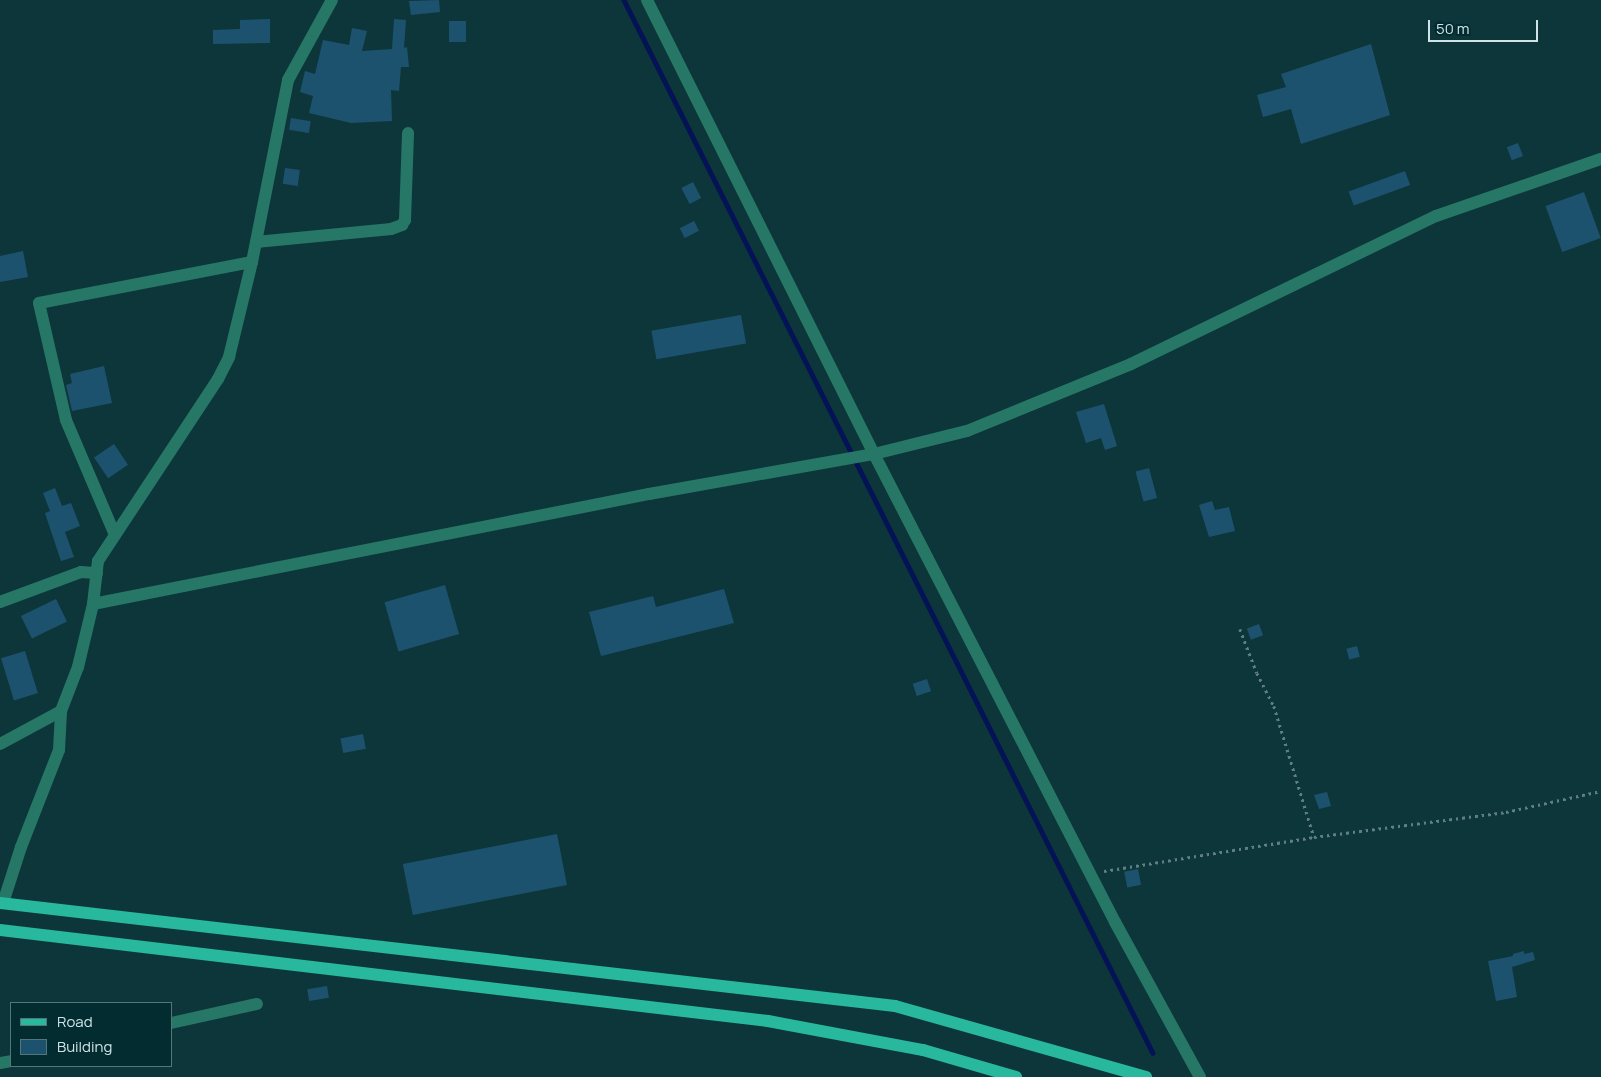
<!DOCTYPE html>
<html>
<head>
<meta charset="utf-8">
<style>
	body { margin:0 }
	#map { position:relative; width:1601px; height:1077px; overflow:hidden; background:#0d363a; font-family:Manrope,sans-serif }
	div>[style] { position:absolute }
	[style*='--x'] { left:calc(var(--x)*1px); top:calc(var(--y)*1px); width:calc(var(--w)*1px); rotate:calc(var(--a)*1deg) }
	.stream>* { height:4.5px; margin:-2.25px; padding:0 2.25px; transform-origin:2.25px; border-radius:2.25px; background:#041356 }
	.building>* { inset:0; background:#1d526e; transform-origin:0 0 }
	.path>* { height:2.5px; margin-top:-1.25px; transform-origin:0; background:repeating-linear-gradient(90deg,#5f7f83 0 2.5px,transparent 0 6.5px) }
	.minor>* { height:12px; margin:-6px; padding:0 6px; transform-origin:6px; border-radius:6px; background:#277767 }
	.tertiary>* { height:12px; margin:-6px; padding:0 6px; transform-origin:6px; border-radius:6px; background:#277767 }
	.primary>* { height:12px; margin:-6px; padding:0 6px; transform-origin:6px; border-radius:6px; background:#28b89e }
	span { translate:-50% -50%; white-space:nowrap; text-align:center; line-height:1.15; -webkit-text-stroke:4px #022c30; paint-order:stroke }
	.legend { position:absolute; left:10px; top:1002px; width:162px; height:65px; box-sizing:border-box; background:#022c30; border:1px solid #547679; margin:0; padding:6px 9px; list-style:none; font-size:15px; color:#d0e4e7 }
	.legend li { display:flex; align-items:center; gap:10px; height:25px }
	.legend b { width:25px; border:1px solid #547679 }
	.scale { position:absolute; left:1428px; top:20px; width:110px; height:22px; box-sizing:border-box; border:2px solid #d0e4e7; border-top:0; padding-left:6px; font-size:15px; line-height:18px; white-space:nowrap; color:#d0e4e7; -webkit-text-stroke:4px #022c30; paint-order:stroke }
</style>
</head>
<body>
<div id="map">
	<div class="stream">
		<i style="--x:624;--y:0;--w:1178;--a:63.33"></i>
	</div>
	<div class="building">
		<i style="clip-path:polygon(439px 0,440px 12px,411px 15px,409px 1px)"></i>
		<i style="clip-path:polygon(270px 19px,270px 43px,213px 44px,213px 30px,240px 29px,240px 20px)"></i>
		<i style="clip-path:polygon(394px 19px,406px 20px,404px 48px,407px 47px,409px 67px,401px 67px,399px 91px,391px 90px,392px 121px,351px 123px,309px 113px,313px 96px,300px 92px,305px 71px,315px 74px,323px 40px,349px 45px,352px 28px,367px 31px,362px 51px,392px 49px)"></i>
		<i style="left:449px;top:21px;width:17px;height:21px"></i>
		<i style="clip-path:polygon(1371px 44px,1390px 115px,1301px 144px,1291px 109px,1263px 117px,1257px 95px,1286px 87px,1281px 74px)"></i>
		<i style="left:291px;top:118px;width:20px;height:12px;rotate:9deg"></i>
		<i style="left:1518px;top:143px;width:14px;height:12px;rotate:69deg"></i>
		<i style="left:285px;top:168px;width:15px;height:16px;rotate:8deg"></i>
		<i style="left:1405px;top:171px;width:15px;height:60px;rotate:70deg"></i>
		<i style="left:693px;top:182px;width:18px;height:13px;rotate:63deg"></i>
		<i style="left:1584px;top:192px;width:49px;height:41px;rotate:70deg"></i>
		<i style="left:694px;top:221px;width:11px;height:16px;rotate:63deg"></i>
		<i style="clip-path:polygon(23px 251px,28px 277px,0 282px,0 256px)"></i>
		<i style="left:741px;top:315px;width:29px;height:91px;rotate:80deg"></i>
		<i style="clip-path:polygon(104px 366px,112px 403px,72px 411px,66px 385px,72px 383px,70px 374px)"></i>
		<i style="clip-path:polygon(1104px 404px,1117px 446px,1105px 450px,1101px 438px,1086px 443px,1076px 412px)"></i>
		<i style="left:114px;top:444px;width:25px;height:24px;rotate:56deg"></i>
		<i style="left:1149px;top:468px;width:31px;height:14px;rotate:75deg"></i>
		<i style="clip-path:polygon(55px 488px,62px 506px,71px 503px,80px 526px,65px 532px,74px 557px,61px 561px,45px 513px,50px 511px,43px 493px)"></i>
		<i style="clip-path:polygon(1212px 501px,1215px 510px,1229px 507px,1235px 531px,1209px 537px,1199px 505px)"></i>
		<i style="left:445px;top:585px;width:51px;height:63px;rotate:74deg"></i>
		<i style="clip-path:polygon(724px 589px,734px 623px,601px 656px,589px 612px,653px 596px,656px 607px)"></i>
		<i style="left:56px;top:599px;width:25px;height:39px;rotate:64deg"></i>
		<i style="left:1259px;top:624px;width:12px;height:13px;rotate:70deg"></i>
		<i style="left:1357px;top:646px;width:11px;height:11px;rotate:75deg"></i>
		<i style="left:25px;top:651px;width:44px;height:25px;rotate:73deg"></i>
		<i style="left:927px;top:679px;width:13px;height:15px;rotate:72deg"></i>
		<i style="left:363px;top:734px;width:15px;height:23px;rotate:79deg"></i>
		<i style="clip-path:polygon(1327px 792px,1331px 806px,1319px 809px,1314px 795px)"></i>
		<i style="left:557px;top:834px;width:52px;height:157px;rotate:79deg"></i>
		<i style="left:1138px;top:869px;width:16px;height:14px;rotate:79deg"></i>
		<i style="clip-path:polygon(1524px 951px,1524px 954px,1533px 952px,1535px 960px,1512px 967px,1517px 997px,1496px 1001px,1488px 961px,1513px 956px,1513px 954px)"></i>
		<i style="left:327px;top:986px;width:12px;height:20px;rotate:81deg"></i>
	</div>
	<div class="path">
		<i style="--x:1240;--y:629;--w:47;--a:68.9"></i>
		<i style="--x:1257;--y:673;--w:37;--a:63"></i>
		<i style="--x:1274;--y:706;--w:137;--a:73"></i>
		<i style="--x:1104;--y:871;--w:213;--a:-9.2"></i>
		<i style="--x:1314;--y:837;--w:194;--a:-7.4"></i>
		<i style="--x:1506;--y:812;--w:97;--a:-12.5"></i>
	</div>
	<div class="minor">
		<i style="--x:256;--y:242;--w:136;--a:-5.5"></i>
		<i style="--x:391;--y:229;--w:12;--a:-20"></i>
		<i style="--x:402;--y:225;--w:6;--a:-59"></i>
		<i style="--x:405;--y:220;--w:87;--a:-88"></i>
		<i style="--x:115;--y:535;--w:125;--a:-113.1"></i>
		<i style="--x:66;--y:420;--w:120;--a:-103"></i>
		<i style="--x:39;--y:303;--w:217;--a:-10.9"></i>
		<i style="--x:0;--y:602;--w:86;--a:-20.3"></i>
		<i style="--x:81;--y:572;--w:16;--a:4"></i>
		<i style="--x:0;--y:744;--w:69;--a:-28.4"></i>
		<i style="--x:61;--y:711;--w:47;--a:-68.9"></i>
		<i style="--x:78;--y:667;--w:65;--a:-76.6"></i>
		<i style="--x:93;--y:604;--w:567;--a:-11.19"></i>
		<i style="--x:649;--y:494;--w:229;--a:-10.1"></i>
		<i style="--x:874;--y:454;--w:96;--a:-13.9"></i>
		<i style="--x:967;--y:431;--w:177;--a:-22.2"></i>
		<i style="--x:1131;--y:364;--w:339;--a:-25.9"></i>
		<i style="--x:1436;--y:216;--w:175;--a:-19.1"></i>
		<i style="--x:3;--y:903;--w:59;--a:-72.2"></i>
		<i style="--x:21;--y:847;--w:104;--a:-68.6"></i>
		<i style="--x:59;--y:750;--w:39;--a:-87"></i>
		<i style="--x:171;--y:1023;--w:88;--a:-12.5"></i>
		<i style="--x:0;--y:1063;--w:11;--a:-10"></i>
	</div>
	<div class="tertiary">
		<i style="--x:647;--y:0;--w:508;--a:63.43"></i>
		<i style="--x:874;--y:454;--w:526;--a:62.75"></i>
		<i style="--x:1115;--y:922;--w:177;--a:61.3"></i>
		<i style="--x:93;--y:604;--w:43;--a:-83.4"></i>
		<i style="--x:98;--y:561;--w:218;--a:-56.6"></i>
		<i style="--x:218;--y:379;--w:25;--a:-63"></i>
		<i style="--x:229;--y:357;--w:98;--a:-76.4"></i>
		<i style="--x:252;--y:262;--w:186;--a:-78.8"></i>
		<i style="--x:288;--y:80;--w:91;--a:-61.2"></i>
	</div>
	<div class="primary">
		<i style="--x:0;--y:903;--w:901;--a:6.56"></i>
		<i style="--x:895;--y:1006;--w:261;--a:15.8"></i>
		<i style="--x:0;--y:930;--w:773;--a:6.76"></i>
		<i style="--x:768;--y:1021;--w:158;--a:10.6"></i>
		<i style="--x:923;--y:1050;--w:97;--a:16.2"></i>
	</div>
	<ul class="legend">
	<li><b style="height:6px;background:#28b89e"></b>Road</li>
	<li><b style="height:14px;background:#1d526e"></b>Building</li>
	</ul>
	<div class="scale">50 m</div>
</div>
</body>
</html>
